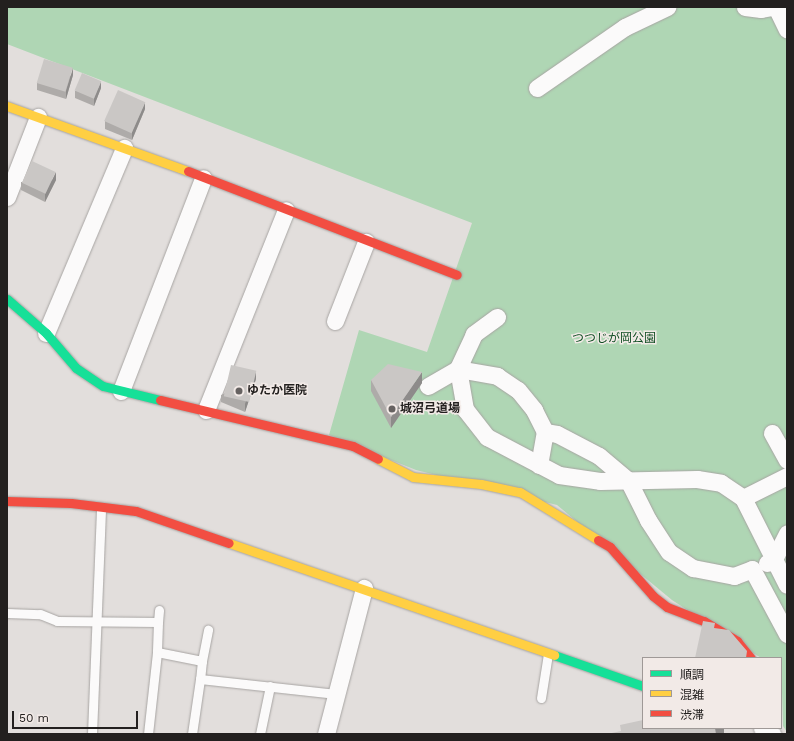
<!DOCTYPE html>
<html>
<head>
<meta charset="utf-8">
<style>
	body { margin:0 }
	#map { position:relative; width:794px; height:741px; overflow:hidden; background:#e2dedc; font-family:"Work Sans","Noto Sans JP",sans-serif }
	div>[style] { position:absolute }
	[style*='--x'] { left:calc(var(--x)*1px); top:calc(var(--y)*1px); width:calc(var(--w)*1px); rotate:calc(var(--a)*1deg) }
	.green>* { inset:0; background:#afd6b4 }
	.roads { filter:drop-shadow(0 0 1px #a7a4a2) drop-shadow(0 0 1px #a7a4a2) }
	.lane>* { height:9px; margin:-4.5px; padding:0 4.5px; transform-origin:4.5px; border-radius:4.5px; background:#fbfafa }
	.street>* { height:17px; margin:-8.5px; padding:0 8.5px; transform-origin:8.5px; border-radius:8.5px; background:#fbfafa }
	.fast>* { height:9px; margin:-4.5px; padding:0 4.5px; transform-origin:4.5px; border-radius:4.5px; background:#16e098 }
	.slow>* { height:9px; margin:-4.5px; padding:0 4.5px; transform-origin:4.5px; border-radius:4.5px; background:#ffcf43 }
	.jam>* { height:9px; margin:-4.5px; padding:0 4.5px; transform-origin:4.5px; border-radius:4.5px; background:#f24e42 }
	.wall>* { inset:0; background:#aeaba9 }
	.shaded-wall>* { inset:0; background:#8d8b8a; transform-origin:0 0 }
	.building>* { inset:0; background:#cac7c5; transform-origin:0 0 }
	.dots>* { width:11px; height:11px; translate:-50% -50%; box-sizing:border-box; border:2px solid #f2eae7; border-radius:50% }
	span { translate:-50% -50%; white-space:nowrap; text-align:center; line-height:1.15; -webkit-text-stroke:3px #f2eae7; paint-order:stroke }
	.park-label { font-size:12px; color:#104e23 }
	.poi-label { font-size:12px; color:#23201f; font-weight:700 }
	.left { translate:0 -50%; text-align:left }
	.frame { position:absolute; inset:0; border:8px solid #23201f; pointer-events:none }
	.legend { position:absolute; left:642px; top:657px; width:140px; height:72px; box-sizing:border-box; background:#f2eae7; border:1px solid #9f9997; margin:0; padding:5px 7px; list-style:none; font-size:12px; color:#23201f }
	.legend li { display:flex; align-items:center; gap:8px; height:20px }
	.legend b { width:20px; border:1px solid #9f9997 }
	.scale { position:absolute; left:12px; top:711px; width:126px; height:18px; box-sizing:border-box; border:2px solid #23201f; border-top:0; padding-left:5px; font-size:12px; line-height:14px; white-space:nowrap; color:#23201f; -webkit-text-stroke:3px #f2eae7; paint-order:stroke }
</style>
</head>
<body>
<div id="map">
	<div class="green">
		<i style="clip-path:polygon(7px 7px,787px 7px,787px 732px,783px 726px,781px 658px,761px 658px,672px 600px,557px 505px,416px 470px,329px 435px,359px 330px,427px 352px,472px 223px,7px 44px)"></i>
	</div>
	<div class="roads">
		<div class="lane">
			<i style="--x:7;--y:613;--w:33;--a:2"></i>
			<i style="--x:40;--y:614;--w:18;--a:22"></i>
			<i style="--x:57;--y:621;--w:101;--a:0.6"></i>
			<i style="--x:158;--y:622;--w:30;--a:92"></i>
			<i style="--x:157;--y:652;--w:46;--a:11.3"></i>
			<i style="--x:202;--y:661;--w:18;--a:96"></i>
			<i style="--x:200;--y:679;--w:137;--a:6.3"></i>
			<i style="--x:158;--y:622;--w:12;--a:-85"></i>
			<i style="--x:202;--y:661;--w:32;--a:-79"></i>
			<i style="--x:541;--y:698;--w:45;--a:-81"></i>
			<i style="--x:92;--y:734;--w:227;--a:-87.7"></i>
			<i style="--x:148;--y:734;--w:82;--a:-83.7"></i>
			<i style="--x:192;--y:734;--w:56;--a:-81.7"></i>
			<i style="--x:260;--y:734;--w:49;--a:-78.2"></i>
		</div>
		<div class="street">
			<i style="--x:745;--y:7;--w:16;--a:7"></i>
			<i style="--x:761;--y:9;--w:10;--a:-11"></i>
			<i style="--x:776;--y:7;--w:25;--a:64"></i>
			<i style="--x:537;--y:88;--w:107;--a:-34.7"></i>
			<i style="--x:625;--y:27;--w:47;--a:-25.5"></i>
			<i style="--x:7;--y:197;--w:86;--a:-68.8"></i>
			<i style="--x:497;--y:317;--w:29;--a:144"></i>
			<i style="--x:474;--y:334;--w:38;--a:115"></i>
			<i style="--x:458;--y:369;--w:41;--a:80.1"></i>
			<i style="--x:465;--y:409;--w:36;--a:52"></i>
			<i style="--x:487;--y:437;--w:81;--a:27.8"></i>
			<i style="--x:559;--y:475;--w:41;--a:8.3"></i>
			<i style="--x:600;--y:481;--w:97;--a:-1.2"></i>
			<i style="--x:697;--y:479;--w:24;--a:9"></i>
			<i style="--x:721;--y:483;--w:27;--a:34"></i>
			<i style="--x:743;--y:498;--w:97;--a:63.2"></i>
			<i style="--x:335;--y:321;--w:85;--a:-68.6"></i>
			<i style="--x:46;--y:333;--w:201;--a:-67.1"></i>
			<i style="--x:428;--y:386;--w:34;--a:-30"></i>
			<i style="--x:458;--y:369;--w:40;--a:10"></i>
			<i style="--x:497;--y:376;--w:25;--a:34"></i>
			<i style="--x:518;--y:390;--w:26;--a:51"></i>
			<i style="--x:534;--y:410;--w:25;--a:63"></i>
			<i style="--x:545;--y:432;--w:12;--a:9"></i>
			<i style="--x:557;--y:434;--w:47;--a:27.6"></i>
			<i style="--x:599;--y:456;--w:38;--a:40"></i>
			<i style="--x:628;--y:480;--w:45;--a:63.4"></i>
			<i style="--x:648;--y:520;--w:38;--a:57"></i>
			<i style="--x:669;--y:552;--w:29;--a:34"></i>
			<i style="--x:693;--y:568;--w:42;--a:11"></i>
			<i style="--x:734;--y:576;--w:19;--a:-21"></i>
			<i style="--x:752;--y:569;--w:74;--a:61.7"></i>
			<i style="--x:121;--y:391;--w:228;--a:-68.9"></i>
			<i style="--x:206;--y:410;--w:215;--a:-68.2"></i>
			<i style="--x:772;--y:433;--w:31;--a:61"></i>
			<i style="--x:539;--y:465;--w:34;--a:-80"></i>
			<i style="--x:743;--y:498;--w:49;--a:-26.6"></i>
			<i style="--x:767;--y:563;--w:6;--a:-18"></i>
			<i style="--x:773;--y:561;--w:31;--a:-63"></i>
			<i style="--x:762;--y:728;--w:12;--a:31"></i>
			<i style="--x:326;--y:734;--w:151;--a:-75.4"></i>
		</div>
		<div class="fast">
			<i style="--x:7;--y:299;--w:52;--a:41.1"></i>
			<i style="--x:46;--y:333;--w:46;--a:49.4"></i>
			<i style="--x:76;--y:368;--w:32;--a:34"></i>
			<i style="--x:103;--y:386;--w:59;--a:13.8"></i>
			<i style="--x:554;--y:655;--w:94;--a:19.2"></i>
		</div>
		<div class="slow">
			<i style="--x:7;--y:106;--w:192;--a:19.8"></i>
			<i style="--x:378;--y:459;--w:39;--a:27"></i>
			<i style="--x:413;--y:477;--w:68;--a:5.9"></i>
			<i style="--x:481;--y:484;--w:40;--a:12"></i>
			<i style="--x:520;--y:492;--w:92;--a:31.6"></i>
			<i style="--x:229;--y:543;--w:344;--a:19"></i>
		</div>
		<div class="jam">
			<i style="--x:188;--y:171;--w:288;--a:21.1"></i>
			<i style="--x:160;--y:400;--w:198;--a:13.4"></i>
			<i style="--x:353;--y:446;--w:28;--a:27"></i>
			<i style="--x:7;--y:501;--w:64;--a:1.8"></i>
			<i style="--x:71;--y:503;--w:65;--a:7"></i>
			<i style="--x:136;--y:511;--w:98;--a:19"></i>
			<i style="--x:598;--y:540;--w:14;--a:30"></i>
			<i style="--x:610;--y:547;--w:65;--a:48.7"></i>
			<i style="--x:653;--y:596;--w:18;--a:38"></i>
			<i style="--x:667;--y:607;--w:40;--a:21"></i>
			<i style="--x:704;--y:621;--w:39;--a:31"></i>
			<i style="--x:737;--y:641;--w:22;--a:51"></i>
		</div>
	</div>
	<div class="wall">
		<i style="clip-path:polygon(73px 75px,66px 99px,37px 90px,37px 83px)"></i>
		<i style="clip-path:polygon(101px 88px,94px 106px,75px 98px,75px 91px)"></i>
		<i style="clip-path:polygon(145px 109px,132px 140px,105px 129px,105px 121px)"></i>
		<i style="clip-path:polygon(56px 180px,45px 202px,21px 190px,21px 182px)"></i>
		<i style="clip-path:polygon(256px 379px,245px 412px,221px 402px,221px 395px)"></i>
		<i style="clip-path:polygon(371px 380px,422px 383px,391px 428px,371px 391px)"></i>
	</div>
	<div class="shaded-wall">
		<i style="clip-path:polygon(73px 68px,73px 75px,66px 99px,66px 91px)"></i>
		<i style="clip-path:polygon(101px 81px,101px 88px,94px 106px,94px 98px)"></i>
		<i style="clip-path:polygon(145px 102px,145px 109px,132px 140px,132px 132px)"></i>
		<i style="clip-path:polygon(56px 172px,56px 180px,45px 202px,45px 194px)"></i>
		<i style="clip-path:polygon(256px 371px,256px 379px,245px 412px,245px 404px)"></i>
		<i style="clip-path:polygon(422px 372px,422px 383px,391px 428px,391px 417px)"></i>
		<i style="left:714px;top:728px;width:10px;height:6px"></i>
	</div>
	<div class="building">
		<i style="left:44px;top:59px;width:30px;height:25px;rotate:17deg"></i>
		<i style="left:82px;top:73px;width:21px;height:19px;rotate:23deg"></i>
		<i style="left:118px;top:90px;width:30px;height:34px;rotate:24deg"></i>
		<i style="left:32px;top:161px;width:26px;height:24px;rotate:25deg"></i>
		<i style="clip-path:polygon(388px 364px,422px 372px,391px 417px,371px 380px)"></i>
		<i style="left:231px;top:365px;width:26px;height:32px;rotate:13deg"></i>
		<i style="clip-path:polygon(703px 621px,715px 623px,714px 628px,729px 630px,747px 651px,746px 658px,695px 658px)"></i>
		<i style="clip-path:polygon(643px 720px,643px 728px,715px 728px,716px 734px,607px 734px,621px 731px,620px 725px)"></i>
	</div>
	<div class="dots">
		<i style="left:239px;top:391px;background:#666261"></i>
		<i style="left:392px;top:409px;background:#666261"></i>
	</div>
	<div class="park-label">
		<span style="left:614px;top:339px">つつじが岡公園</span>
	</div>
	<div class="poi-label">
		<span class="left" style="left:247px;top:391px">ゆたか医院</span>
		<span class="left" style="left:400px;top:409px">城沼弓道場</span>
	</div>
	<div class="frame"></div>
	<ul class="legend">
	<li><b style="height:5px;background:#16e098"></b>順調</li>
	<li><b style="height:5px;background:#ffcf43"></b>混雑</li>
	<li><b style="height:5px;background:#f24e42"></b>渋滞</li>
	</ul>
	<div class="scale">50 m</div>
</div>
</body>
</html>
